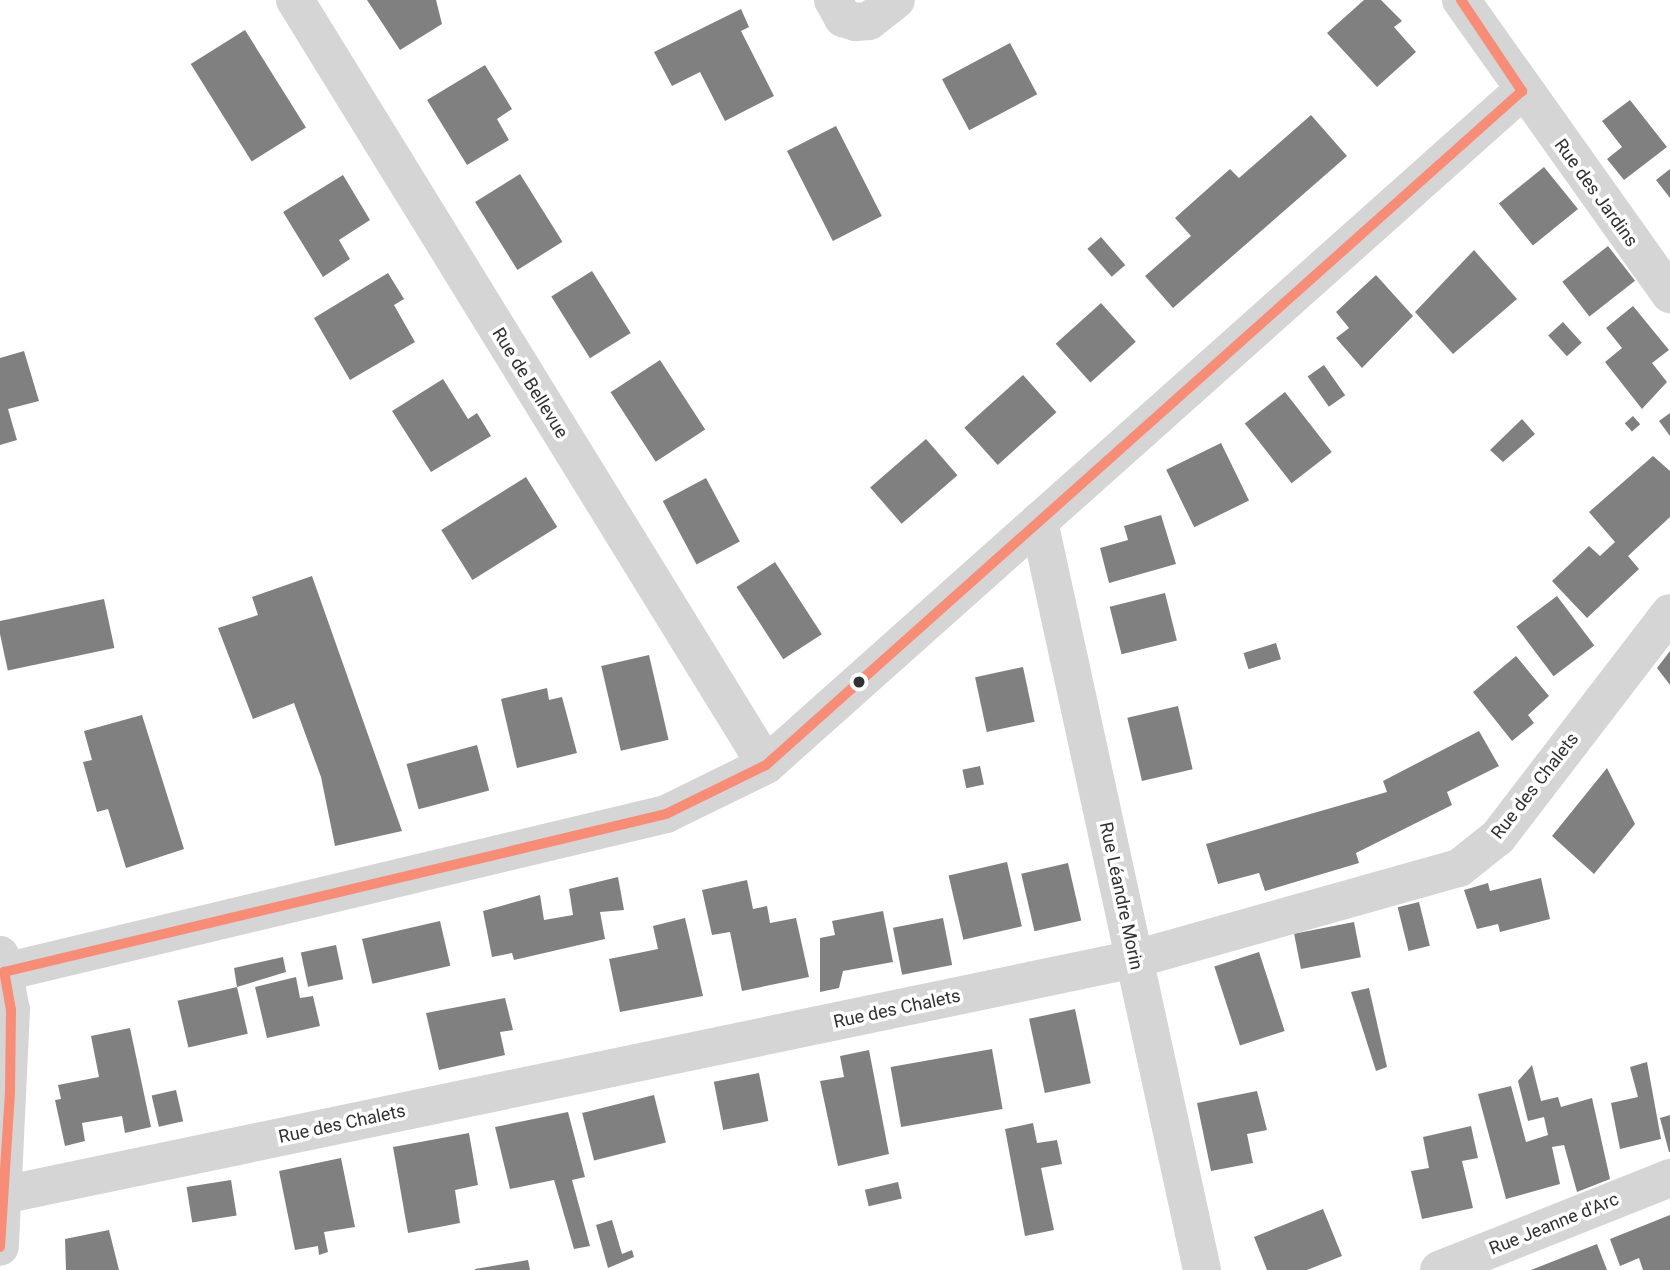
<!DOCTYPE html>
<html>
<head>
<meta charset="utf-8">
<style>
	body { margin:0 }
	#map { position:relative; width:1670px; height:1270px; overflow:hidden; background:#fff; font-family:Roboto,sans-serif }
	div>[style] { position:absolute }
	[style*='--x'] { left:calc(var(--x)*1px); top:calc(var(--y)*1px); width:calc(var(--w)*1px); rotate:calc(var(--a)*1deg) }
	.building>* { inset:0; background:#808080; transform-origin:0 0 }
	.street>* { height:38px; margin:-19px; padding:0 19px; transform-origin:19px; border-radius:19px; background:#d5d5d5 }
	.bus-1>* { height:10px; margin:-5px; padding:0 5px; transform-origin:5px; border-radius:5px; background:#f78c77 }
	.dots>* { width:19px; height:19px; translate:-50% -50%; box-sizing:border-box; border:4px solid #fff; border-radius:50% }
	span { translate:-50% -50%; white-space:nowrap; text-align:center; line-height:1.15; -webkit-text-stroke:7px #fff; paint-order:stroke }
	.street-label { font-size:18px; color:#313131 }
</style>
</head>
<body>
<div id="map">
	<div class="building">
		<i style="clip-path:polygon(367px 0,436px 0,442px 24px,400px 50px)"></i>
		<i style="clip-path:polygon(1364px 0,1381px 0,1402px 21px,1394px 27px,1416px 52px,1377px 87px,1327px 33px)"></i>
		<i style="clip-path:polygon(741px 9px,749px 27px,741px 31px,774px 96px,725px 121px,700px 72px,672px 86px,654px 52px)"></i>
		<i style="left:245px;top:30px;width:115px;height:64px;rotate:58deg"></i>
		<i style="left:1010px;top:43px;width:58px;height:77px;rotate:62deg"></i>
		<i style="clip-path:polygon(485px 65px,512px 109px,497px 119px,509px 140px,467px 165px,427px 100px)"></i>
		<i style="clip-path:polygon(1630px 100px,1667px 147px,1624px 180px,1607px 159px,1622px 147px,1602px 121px)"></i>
		<i style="clip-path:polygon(1311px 115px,1347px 156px,1173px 308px,1145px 276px,1191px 236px,1175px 218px,1230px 169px,1239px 178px)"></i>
		<i style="left:836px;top:126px;width:101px;height:55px;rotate:63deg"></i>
		<i style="left:1544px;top:167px;width:54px;height:58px;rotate:51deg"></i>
		<i style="clip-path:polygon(1670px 169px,1670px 198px,1656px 180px)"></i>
		<i style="left:520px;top:174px;width:80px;height:53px;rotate:58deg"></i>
		<i style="clip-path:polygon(343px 175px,370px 220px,339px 240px,350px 259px,323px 277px,283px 212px)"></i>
		<i style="left:1101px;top:237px;width:37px;height:18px;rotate:49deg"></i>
		<i style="left:1608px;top:246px;width:44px;height:58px;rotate:52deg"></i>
		<i style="clip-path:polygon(1474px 250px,1517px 299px,1453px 354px,1415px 312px)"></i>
		<i style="left:592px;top:271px;width:73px;height:48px;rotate:58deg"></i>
		<i style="clip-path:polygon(388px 273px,404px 299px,394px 305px,415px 342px,350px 380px,314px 318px)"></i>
		<i style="clip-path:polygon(1376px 275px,1413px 316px,1362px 368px,1336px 338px,1349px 328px,1336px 312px)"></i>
		<i style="left:1101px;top:303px;width:52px;height:61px;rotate:48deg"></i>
		<i style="clip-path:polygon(1633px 306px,1669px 350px,1652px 363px,1667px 382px,1642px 409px,1605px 362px,1622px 348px,1606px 328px)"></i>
		<i style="left:1563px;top:322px;width:28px;height:20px;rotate:48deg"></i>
		<i style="clip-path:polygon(24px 351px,39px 401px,8px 409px,17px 440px,0 445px,0 358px)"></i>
		<i style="left:660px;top:360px;width:83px;height:59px;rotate:57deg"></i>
		<i style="left:1324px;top:365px;width:37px;height:20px;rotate:55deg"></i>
		<i style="left:1023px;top:375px;width:50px;height:79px;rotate:48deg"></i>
		<i style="clip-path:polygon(443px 379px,468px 419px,477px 413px,491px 436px,431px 472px,392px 411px)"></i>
		<i style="left:1285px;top:392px;width:76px;height:51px;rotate:52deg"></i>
		<i style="clip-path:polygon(1670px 413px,1670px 436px,1659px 421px)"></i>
		<i style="left:1633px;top:416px;width:11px;height:11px;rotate:49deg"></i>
		<i style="clip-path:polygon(1522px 419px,1535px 434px,1503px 462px,1490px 450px)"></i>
		<i style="left:926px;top:439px;width:48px;height:74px;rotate:49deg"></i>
		<i style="left:1221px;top:443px;width:64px;height:61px;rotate:64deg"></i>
		<i style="clip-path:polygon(1653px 456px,1670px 471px,1670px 517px,1628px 556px,1639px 569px,1587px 618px,1552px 581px,1589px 546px,1600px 556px,1615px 542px,1589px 512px)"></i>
		<i style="left:526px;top:477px;width:59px;height:100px;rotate:58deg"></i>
		<i style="left:706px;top:478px;width:72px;height:49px;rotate:62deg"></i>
		<i style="clip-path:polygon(1161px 515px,1176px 564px,1109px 583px,1100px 548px,1128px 540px,1124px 526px)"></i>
		<i style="left:775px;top:562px;width:86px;height:46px;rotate:57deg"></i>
		<i style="clip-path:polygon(312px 576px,402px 831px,335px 846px,321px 777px,294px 703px,253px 719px,218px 628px,258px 615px,252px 597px)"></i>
		<i style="left:1165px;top:593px;width:49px;height:57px;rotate:76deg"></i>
		<i style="left:1557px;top:596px;width:62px;height:51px;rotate:53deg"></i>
		<i style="left:104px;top:599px;width:50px;height:109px;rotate:78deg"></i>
		<i style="left:1276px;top:643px;width:17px;height:34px;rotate:73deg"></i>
		<i style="clip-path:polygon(1670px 651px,1670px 685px,1657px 668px)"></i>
		<i style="left:649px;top:655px;width:87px;height:49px;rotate:77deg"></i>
		<i style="clip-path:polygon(1516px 656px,1549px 696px,1528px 715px,1534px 723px,1512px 741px,1473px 692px)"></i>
		<i style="left:1023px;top:667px;width:56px;height:49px;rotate:78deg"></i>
		<i style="clip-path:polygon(547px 688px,549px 700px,562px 697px,577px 753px,517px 768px,501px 699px)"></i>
		<i style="left:1178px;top:706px;width:65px;height:52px;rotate:77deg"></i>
		<i style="clip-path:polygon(142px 715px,184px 849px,126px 868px,108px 809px,97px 812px,83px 762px,92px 760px,84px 731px)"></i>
		<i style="clip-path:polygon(1479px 731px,1499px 766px,1447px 792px,1452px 805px,1356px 853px,1359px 863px,1265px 891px,1259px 873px,1218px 884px,1206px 844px,1387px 792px,1383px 781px)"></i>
		<i style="left:477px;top:745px;width:47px;height:73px;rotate:75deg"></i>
		<i style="left:980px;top:766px;width:19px;height:18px;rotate:78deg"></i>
		<i style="clip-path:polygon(1607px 768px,1635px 824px,1594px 874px,1552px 836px)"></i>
		<i style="left:1007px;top:862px;width:66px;height:60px;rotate:77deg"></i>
		<i style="left:1068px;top:863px;width:59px;height:48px;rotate:77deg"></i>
		<i style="clip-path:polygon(618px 877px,624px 910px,600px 912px,605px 939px,514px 960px,512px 953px,492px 957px,483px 911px,540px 895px,544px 920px,573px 915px,569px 889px)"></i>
		<i style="clip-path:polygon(1541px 878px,1550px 919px,1500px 932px,1498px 924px,1477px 929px,1464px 890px,1488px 883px,1490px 891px)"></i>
		<i style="clip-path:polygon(747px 880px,753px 909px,767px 906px,770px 923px,796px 918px,809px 977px,742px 991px,730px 932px,712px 935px,702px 890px)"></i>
		<i style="left:1419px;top:902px;width:45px;height:22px;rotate:76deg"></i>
		<i style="clip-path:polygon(883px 911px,893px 962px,843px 971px,839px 988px,820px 992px,820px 938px,835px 935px,832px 921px)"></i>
		<i style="clip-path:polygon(685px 918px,703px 996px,620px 1012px,609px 959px,658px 949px,653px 926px)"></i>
		<i style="left:943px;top:918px;width:48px;height:51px;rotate:79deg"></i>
		<i style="left:440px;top:921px;width:46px;height:80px;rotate:77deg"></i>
		<i style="left:1354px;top:922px;width:36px;height:61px;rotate:79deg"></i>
		<i style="left:336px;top:945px;width:35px;height:36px;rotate:78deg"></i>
		<i style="left:1259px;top:952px;width:83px;height:47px;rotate:72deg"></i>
		<i style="clip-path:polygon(283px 957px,286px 972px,237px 987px,234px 968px)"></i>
		<i style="clip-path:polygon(296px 977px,300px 998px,313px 996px,320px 1026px,267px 1038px,255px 987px)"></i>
		<i style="left:237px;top:987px;width:48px;height:61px;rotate:77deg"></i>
		<i style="clip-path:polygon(1369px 988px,1387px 1067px,1376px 1071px,1351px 992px)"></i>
		<i style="clip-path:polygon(505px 998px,513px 1030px,500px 1032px,505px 1055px,439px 1070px,426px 1013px)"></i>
		<i style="left:1075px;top:1009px;width:76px;height:47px;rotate:78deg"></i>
		<i style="clip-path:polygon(130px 1028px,151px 1127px,125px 1133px,122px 1116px,82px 1123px,85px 1141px,65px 1146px,55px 1100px,61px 1099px,58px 1085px,99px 1077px,91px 1036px)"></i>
		<i style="left:992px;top:1049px;width:61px;height:103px;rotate:80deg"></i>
		<i style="clip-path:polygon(869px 1050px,889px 1154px,838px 1166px,820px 1081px,844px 1077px,840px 1056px)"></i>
		<i style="clip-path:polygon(1647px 1062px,1661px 1139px,1620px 1149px,1611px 1103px,1638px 1097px,1630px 1067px)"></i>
		<i style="clip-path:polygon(1532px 1065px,1541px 1101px,1558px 1097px,1561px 1107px,1592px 1098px,1610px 1179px,1577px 1192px,1564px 1145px,1552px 1147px,1560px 1184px,1506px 1199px,1478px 1094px,1511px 1086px,1526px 1142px,1548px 1135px,1544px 1117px,1528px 1121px,1518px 1081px)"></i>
		<i style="left:759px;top:1073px;width:49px;height:46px;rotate:79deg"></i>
		<i style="left:176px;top:1090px;width:32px;height:25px;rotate:77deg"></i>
		<i style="clip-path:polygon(1257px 1091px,1267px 1130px,1247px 1134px,1253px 1163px,1211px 1171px,1197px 1103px)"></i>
		<i style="left:654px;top:1095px;width:49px;height:74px;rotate:76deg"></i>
		<i style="clip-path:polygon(568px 1112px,585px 1177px,572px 1180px,590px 1246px,574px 1249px,554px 1180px,510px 1189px,495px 1127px)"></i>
		<i style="clip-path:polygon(1670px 1115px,1670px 1152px,1669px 1152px,1660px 1118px)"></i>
		<i style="clip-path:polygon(1033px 1123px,1037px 1143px,1057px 1140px,1062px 1164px,1041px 1168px,1054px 1230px,1025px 1236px,1005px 1129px)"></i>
		<i style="clip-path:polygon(1471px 1126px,1478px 1158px,1462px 1161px,1473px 1208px,1422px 1219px,1411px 1171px,1429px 1168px,1423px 1137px)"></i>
		<i style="clip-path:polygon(469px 1133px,478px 1185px,455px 1190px,460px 1223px,408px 1233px,393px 1147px)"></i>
		<i style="clip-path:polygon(341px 1158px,355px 1227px,324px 1232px,328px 1252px,319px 1255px,318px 1246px,295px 1250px,279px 1171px)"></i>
		<i style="left:231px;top:1180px;width:36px;height:45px;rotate:81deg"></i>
		<i style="left:898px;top:1182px;width:17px;height:34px;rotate:77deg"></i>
		<i style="clip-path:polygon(1323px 1209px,1342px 1256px,1307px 1270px,1267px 1270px,1254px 1237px)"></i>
		<i style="clip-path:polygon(1670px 1215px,1670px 1270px,1643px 1270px,1639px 1258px,1620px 1266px,1610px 1239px)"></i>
		<i style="clip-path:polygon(612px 1220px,622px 1254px,632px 1250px,634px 1257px,608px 1268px,596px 1225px)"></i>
		<i style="clip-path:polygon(109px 1230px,119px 1270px,66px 1270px,65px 1239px)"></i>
		<i style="clip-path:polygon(1597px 1244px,1607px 1270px,1531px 1270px)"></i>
		<i style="clip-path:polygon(528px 1260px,530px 1270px,475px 1270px,475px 1269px)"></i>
	</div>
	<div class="street">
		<i style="--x:295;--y:0;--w:898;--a:58.38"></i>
		<i style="--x:833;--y:0;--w:21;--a:61"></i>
		<i style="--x:843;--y:18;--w:13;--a:18"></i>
		<i style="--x:855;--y:22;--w:14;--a:-4"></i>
		<i style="--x:869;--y:21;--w:34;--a:-38"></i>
		<i style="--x:1461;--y:0;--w:361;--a:54.6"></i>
		<i style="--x:1039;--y:521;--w:767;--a:77.72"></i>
		<i style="--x:0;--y:955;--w:56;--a:78.7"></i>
		<i style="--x:11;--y:1010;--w:237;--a:92.7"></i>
		<i style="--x:0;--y:973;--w:685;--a:-13.43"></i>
		<i style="--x:666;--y:814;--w:111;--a:-26.1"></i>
		<i style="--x:766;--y:765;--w:1013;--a:-41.72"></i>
		<i style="--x:3;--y:1195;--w:1156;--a:-11.78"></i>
		<i style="--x:1135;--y:959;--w:337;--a:-15.7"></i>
		<i style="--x:1459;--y:868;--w:50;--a:-38.5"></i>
		<i style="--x:1498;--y:837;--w:282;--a:-52.5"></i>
		<i style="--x:1439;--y:1270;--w:249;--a:-21.7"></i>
	</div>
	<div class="bus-1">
		<i style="--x:1461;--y:0;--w:110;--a:56.2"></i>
		<i style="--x:4;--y:972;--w:681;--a:-13.42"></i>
		<i style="--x:666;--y:814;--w:111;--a:-26.1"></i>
		<i style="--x:766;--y:765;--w:1013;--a:-41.72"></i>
		<i style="--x:0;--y:1247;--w:155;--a:-86.3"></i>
		<i style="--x:10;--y:1092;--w:82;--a:-89.3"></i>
		<i style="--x:11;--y:1010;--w:39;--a:-100"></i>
	</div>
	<div class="dots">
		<i style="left:859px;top:682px;background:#313131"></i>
	</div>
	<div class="street-label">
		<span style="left:1596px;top:193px;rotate:54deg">Rue des Jardins</span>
		<span style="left:530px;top:383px;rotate:58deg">Rue de Bellevue</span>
		<span style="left:1535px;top:786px;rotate:-52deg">Rue des Chalets</span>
		<span style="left:1121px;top:896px;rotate:78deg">Rue Léandre Morin</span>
		<span style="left:897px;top:1009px;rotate:-12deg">Rue des Chalets</span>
		<span style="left:342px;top:1124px;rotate:-12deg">Rue des Chalets</span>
		<span style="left:1554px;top:1224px;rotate:-22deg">Rue Jeanne d'Arc</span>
	</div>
</div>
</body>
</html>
